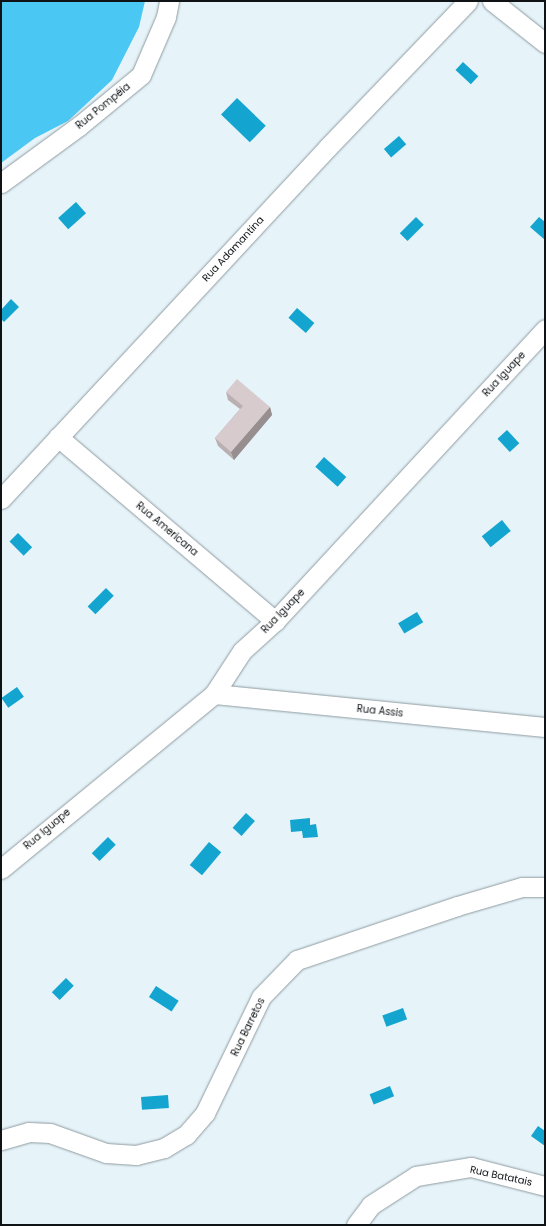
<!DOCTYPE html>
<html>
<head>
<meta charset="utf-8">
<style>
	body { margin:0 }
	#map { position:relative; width:546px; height:1226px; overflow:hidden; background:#e6f3f9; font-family:Poppins,sans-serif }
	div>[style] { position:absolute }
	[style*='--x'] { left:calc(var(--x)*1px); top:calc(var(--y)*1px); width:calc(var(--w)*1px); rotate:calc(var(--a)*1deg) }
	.forest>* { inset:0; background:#4ac7f3 }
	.water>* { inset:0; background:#13a5cf; transform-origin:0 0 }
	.roads { filter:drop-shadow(0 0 1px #8e9ba0) drop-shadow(0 0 1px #8e9ba0) }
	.minor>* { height:19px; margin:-9.5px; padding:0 9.5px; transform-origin:9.5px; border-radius:9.5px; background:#fff }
	.wall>* { inset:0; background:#baafb1 }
	.shaded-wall>* { inset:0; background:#978e90 }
	.building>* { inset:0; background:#d8cbce }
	span { translate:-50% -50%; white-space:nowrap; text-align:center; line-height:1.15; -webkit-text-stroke:3.5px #fefefe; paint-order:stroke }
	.street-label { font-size:10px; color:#0f1315 }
	.frame { position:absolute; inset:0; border:2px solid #0f1315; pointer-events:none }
</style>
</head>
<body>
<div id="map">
	<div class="forest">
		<i style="clip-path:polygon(1px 1px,145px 1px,139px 27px,112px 80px,68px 121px,35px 138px,1px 163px)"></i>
	</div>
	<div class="water">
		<i style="left:463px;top:62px;width:21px;height:11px;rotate:43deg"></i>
		<i style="left:237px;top:98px;width:40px;height:23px;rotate:44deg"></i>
		<i style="left:399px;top:136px;width:11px;height:20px;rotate:49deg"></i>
		<i style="left:76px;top:202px;width:15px;height:24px;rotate:48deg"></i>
		<i style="left:416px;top:217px;width:11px;height:23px;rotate:45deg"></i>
		<i style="clip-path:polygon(539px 217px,545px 222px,545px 240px,530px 227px)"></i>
		<i style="clip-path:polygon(11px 299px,19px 307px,4px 322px,1px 319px,1px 310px)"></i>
		<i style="left:297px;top:308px;width:23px;height:13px;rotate:41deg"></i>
		<i style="left:507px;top:430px;width:18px;height:13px;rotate:47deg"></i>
		<i style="left:324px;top:457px;width:30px;height:13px;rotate:42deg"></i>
		<i style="left:502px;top:520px;width:14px;height:26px;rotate:51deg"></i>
		<i style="left:18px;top:533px;width:20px;height:12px;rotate:45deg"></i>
		<i style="left:106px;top:588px;width:11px;height:26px;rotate:45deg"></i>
		<i style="left:417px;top:612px;width:12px;height:22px;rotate:59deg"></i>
		<i style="left:17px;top:687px;width:12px;height:19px;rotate:55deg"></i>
		<i style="left:246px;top:813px;width:12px;height:20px;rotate:42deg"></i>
		<i style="clip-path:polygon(310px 818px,310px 825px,316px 824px,318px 837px,303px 838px,302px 831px,291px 832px,290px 820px)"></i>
		<i style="left:108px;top:837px;width:11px;height:23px;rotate:45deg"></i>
		<i style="left:209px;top:842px;width:16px;height:30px;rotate:40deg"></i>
		<i style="left:66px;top:978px;width:11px;height:20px;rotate:45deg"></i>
		<i style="left:156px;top:986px;width:27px;height:13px;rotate:33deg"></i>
		<i style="left:403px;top:1008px;width:12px;height:22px;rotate:70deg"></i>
		<i style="left:390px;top:1086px;width:11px;height:22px;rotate:68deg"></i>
		<i style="left:168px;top:1095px;width:13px;height:27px;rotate:86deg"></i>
		<i style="clip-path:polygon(538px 1126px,545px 1131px,545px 1146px,531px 1136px)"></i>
	</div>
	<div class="roads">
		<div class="minor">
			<i style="--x:492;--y:1;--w:68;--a:38.4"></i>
			<i style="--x:1;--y:183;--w:97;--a:-36.2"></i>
			<i style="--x:79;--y:126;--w:80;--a:-39.4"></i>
			<i style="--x:141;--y:75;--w:63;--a:-66.7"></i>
			<i style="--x:166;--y:17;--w:16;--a:-79"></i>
			<i style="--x:58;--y:437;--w:285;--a:40.3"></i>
			<i style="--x:1;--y:499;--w:480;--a:-47.1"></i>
			<i style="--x:328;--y:147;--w:202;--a:-46.2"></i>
			<i style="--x:214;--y:694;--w:333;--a:5.7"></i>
			<i style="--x:1;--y:869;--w:276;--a:-39.4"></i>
			<i style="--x:214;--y:694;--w:51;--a:-56.9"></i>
			<i style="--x:242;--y:651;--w:45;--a:-42.3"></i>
			<i style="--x:275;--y:621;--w:398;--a:-47.2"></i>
			<i style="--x:1;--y:1140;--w:29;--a:-16"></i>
			<i style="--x:29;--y:1132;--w:21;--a:3"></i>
			<i style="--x:50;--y:1133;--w:59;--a:19.7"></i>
			<i style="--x:106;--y:1153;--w:30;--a:4"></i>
			<i style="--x:136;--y:1155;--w:29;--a:-14"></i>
			<i style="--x:164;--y:1148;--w:26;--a:-31"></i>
			<i style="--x:186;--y:1135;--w:29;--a:-49"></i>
			<i style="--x:205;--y:1113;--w:129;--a:-64.2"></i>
			<i style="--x:261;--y:997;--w:52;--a:-45.8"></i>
			<i style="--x:297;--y:960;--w:169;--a:-18.6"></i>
			<i style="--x:457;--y:906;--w:68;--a:-16.3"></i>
			<i style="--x:522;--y:887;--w:23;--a:0"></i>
			<i style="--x:356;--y:1225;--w:25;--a:-53"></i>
			<i style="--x:371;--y:1205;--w:54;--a:-32.8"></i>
			<i style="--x:416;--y:1176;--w:56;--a:-9.3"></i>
			<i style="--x:471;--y:1167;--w:76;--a:14.4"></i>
		</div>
	</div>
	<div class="wall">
		<i style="clip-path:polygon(226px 392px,270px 407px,272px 415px,234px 460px,218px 446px,215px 438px,240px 409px,228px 400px)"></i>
	</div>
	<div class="shaded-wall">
		<i style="clip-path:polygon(270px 407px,272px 415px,234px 460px,231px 452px)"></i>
	</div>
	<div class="building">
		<i style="clip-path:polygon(237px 379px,270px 407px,231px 452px,215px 438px,243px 406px,226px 392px)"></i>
	</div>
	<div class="street-label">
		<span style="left:103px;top:106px;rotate:-39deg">Rua Pompéia</span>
		<span style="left:233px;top:249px;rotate:-47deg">Rua Adamantina</span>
		<span style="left:504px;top:374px;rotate:-47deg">Rua Iguape</span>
		<span style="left:167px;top:529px;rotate:40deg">Rua Americana</span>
		<span style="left:283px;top:611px;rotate:-46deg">Rua Iguape</span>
		<span style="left:380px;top:711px;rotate:6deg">Rua Assis</span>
		<span style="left:47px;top:829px;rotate:-40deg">Rua Iguape</span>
		<span style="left:248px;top:1027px;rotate:-64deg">Rua Barretos</span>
		<span style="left:501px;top:1176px;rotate:12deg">Rua Batatais</span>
	</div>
	<div class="frame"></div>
</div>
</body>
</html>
